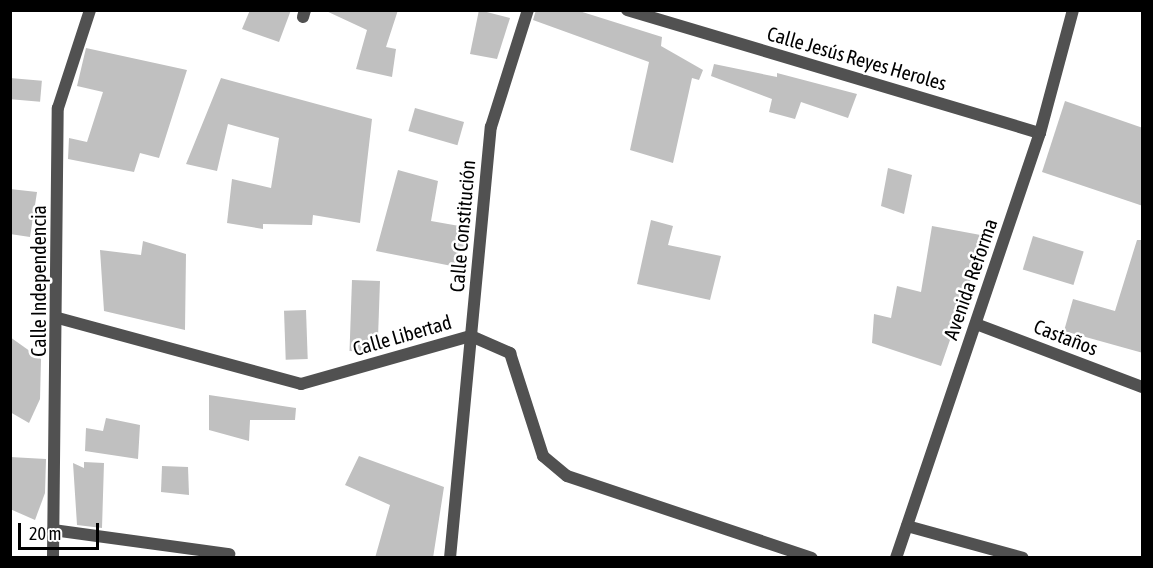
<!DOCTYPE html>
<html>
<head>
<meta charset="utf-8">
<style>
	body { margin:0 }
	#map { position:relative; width:1153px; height:568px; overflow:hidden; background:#fff; font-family:"Asap Condensed",sans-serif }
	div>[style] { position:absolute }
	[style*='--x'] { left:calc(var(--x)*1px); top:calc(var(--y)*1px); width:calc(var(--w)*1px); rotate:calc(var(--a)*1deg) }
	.building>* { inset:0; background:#c0c0c0; transform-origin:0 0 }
	.street>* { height:12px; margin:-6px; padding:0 6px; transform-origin:6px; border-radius:6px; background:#515151 }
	span { translate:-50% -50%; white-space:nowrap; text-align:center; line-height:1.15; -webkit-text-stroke:5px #fff; paint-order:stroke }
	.street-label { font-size:20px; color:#000 }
	.frame { position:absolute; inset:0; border:12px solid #000; pointer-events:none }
	.scale { position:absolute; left:18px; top:523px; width:81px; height:27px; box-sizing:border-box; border:3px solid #000; border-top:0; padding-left:8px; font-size:18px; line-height:21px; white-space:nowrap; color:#000; -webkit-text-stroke:4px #fff; paint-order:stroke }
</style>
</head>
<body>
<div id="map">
	<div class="building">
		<i style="clip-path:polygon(250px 10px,291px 10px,279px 42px,242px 29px)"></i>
		<i style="clip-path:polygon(324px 10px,398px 10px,386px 47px,396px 49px,392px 77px,356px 69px,367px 30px)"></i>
		<i style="clip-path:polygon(479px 10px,510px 18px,497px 59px,470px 54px)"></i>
		<i style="clip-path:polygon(536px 10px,576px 10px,662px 37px,661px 46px,703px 70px,699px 80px,692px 78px,673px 163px,630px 150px,649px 62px,533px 20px)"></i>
		<i style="clip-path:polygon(86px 48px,187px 70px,159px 158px,140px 153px,134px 172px,68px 159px,69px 138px,87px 142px,103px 92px,77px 86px)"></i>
		<i style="clip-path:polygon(714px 64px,777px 77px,777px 73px,857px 94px,848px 118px,801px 102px,795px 119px,769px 112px,772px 99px,711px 76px)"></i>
		<i style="left:10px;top:78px;width:32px;height:21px;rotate:5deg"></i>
		<i style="clip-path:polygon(221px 78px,372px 119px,360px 223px,313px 215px,312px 225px,263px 224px,263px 229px,227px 223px,232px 179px,271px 188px,279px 138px,228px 124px,217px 171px,186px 164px)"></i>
		<i style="clip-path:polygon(1065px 101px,1143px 128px,1143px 206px,1042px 172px)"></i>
		<i style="left:415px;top:108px;width:51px;height:24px;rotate:16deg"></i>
		<i style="clip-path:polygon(888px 168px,912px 175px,904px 214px,881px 206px)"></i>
		<i style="clip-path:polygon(398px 170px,438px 181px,431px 221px,465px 227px,462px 268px,376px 251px)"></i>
		<i style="clip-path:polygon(10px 189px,37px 192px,30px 237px,10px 234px)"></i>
		<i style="clip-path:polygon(651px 220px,673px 226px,668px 245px,721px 256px,710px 300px,637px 284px)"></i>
		<i style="clip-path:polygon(932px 226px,986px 236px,941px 366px,872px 343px,874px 314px,891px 318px,897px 286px,921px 292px)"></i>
		<i style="left:1033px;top:236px;width:53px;height:35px;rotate:17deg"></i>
		<i style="clip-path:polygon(1137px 240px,1143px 240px,1143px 353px,1064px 331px,1073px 299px,1115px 311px)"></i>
		<i style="clip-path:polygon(143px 241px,186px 254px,185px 330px,104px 311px,100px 250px,141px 255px)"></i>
		<i style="left:352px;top:280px;width:28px;height:71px;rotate:2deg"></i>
		<i style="left:306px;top:310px;width:49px;height:22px;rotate:88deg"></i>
		<i style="clip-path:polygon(10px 337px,41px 359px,40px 399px,29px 423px,10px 412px)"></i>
		<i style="clip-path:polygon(209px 395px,296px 408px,295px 420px,250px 420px,249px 441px,209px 430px)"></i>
		<i style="clip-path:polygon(106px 418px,140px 425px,138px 459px,85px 451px,86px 428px,103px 431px)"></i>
		<i style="clip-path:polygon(359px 456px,444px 487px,433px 558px,375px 558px,390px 505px,345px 485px)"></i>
		<i style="clip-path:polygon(10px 457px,46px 459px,45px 493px,35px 520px,10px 509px)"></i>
		<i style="clip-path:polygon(84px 462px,104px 463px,102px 528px,77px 525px,73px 463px,84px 468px)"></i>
		<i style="clip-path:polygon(162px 466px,188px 467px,189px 495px,161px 492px)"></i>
	</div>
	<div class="street">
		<i style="--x:627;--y:10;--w:431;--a:16.6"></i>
		<i style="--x:303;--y:17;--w:7;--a:-74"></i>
		<i style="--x:58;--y:318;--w:252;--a:15.2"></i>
		<i style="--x:301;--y:384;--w:177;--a:-15.8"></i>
		<i style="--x:471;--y:336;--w:43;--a:23.6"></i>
		<i style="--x:510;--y:353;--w:108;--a:72.2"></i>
		<i style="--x:543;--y:456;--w:31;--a:40"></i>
		<i style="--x:567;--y:476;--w:258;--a:18.5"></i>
		<i style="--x:976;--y:324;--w:178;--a:20.8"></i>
		<i style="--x:907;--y:526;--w:120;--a:15.4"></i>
		<i style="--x:53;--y:530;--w:178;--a:7.8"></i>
		<i style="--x:53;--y:558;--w:450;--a:-89.4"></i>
		<i style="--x:58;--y:108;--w:103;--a:-71.9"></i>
		<i style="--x:450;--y:558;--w:433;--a:-84.6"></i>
		<i style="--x:491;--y:127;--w:123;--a:-72.5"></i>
		<i style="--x:896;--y:558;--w:449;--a:-71.3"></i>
		<i style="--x:1040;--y:133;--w:127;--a:-75"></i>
	</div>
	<div class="street-label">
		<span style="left:857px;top:58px;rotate:16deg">Calle Jesús Reyes Heroles</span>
		<span style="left:462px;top:226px;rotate:-85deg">Calle Constitución</span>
		<span style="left:970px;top:279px;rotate:-71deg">Avenida Reforma</span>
		<span style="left:38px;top:281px;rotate:-90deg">Calle Independencia</span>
		<span style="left:402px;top:335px;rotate:-16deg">Calle Libertad</span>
		<span style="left:1066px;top:337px;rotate:21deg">Castaños</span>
	</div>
	<div class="frame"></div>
	<div class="scale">20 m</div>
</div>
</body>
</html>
